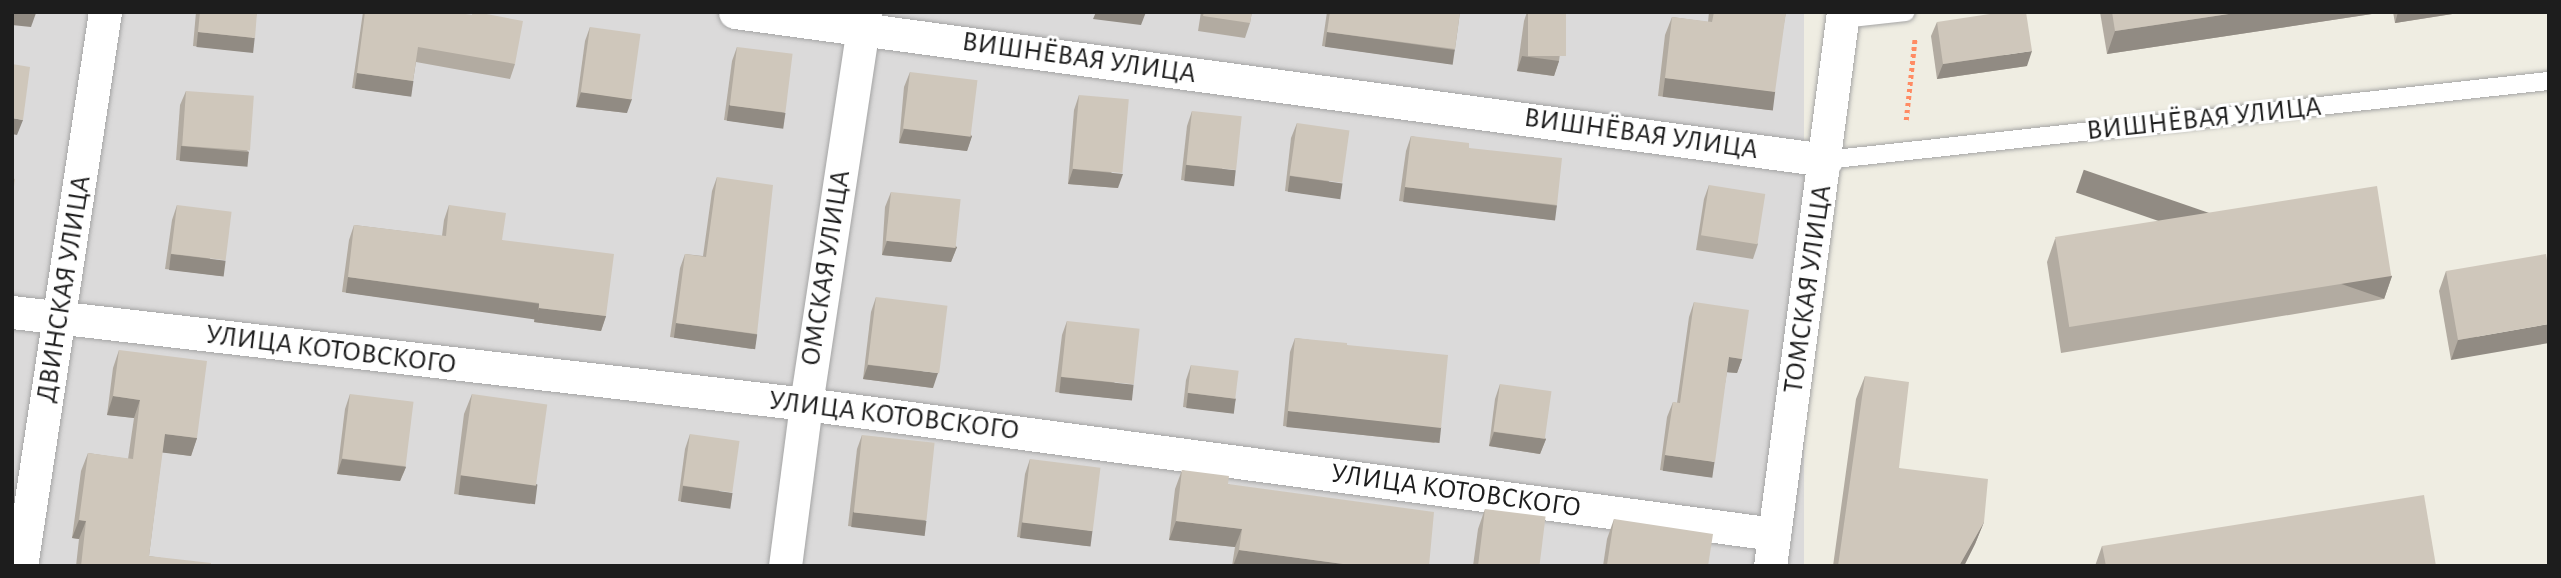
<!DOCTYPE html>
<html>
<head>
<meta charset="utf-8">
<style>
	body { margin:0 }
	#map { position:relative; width:2561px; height:578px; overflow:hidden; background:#efede2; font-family:"Alegreya Sans",sans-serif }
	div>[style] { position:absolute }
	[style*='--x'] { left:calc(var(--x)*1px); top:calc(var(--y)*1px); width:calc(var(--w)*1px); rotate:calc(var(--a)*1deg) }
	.residential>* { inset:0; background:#dbdada; transform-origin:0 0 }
	.path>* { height:4.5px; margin-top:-2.25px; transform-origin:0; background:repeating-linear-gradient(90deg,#ff8b63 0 3.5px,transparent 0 7px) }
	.roads { filter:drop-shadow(0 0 2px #a4a4a4) drop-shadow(0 0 2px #a4a4a4) }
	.lane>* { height:18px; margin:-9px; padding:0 9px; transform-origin:9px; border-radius:9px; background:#fff }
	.street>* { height:33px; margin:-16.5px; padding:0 16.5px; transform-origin:16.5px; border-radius:16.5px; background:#fff }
	.wall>* { inset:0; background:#b2aba1 }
	.shaded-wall>* { inset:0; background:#918b83; transform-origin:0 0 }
	.building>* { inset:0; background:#cfc7bb; transform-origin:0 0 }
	span { translate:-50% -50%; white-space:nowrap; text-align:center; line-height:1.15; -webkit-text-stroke:6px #fff; paint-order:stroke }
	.street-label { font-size:28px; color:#1d1d1d }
	.frame { position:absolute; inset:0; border:14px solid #1d1d1d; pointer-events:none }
</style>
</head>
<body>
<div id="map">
	<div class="residential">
		<i style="left:12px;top:12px;width:1792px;height:554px"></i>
	</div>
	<div class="path">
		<i style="--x:1906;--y:120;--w:83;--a:-83.8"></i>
	</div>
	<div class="roads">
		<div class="lane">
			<i style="--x:1842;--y:19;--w:64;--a:-6.2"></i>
			<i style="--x:1826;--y:160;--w:727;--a:-6.24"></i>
		</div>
		<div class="street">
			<i style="--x:735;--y:12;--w:1101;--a:7.73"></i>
			<i style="--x:12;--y:312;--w:799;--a:6.61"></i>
			<i style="--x:806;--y:404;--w:977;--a:7.65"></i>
			<i style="--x:21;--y:566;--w:560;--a:-81.38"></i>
			<i style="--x:785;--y:566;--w:163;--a:-82.6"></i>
			<i style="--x:806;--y:404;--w:396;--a:-81.4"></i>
			<i style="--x:1770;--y:566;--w:559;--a:-82.49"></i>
		</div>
	</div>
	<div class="wall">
		<i style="clip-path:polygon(196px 12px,257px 12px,249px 52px,193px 46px)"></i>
		<i style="clip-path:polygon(363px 12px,453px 12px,515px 64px,510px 79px,416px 62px,413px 81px,408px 96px,352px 88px)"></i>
		<i style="clip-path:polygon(1201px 12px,1252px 12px,1250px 23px,1245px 38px,1198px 31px)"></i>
		<i style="clip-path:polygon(1327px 12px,1460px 12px,1455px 49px,1450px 64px,1322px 46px)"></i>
		<i style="clip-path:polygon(1527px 12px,1566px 12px,1559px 61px,1554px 76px,1517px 71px,1524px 21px)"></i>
		<i style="clip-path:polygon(1709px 12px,1786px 12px,1769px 110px,1658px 96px,1665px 35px,1672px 17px,1708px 22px)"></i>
		<i style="clip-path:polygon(2100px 12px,2385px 12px,2107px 54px)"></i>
		<i style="clip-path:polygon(2393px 12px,2465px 12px,2395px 23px)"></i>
		<i style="clip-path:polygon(1937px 22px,2027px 66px,1937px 79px,1931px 36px)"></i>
		<i style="clip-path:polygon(590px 27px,627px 113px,576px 107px,585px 41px)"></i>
		<i style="clip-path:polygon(737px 47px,785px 113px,780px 128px,724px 120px,732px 61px)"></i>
		<i style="clip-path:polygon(910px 72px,972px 136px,967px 151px,899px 143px,904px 87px)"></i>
		<i style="clip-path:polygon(186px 91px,249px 152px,244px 166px,176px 160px,180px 105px)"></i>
		<i style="clip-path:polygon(1079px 95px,1118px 188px,1068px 184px,1074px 110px)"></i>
		<i style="clip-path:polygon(1192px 111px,1231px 185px,1181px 180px,1187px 126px)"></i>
		<i style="clip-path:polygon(1297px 123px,1338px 198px,1285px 191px,1291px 138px)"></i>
		<i style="clip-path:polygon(1411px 136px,1469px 148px,1557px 205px,1552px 220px,1399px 201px,1406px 151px)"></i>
		<i style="clip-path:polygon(717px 177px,757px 334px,752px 349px,670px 337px,680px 268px,685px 254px,703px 256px,712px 191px)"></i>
		<i style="clip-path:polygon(1709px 185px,1758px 244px,1753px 259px,1696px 250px,1704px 199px)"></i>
		<i style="clip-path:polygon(891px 192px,957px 247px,951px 262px,882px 255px,885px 207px)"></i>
		<i style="clip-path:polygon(177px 205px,221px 276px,165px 269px,172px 220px)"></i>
		<i style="clip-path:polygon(449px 205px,502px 240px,606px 316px,601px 331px,534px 322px,534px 318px,342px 292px,349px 240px,354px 225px,442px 236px,444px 220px)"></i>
		<i style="clip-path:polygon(2055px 239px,2392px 276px,2384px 299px,2061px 353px,2047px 262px)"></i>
		<i style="clip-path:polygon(2446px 271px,2549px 272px,2451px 360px,2439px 291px)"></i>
		<i style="clip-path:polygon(876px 297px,933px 388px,863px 379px,871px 312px)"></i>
		<i style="clip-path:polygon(1694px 302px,1742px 359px,1737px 373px,1727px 372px,1709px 477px,1660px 470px,1667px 417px,1673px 402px,1677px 403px,1689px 317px)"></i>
		<i style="clip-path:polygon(1067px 321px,1128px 400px,1055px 392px,1062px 335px)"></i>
		<i style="clip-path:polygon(1295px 338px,1347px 345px,1435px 443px,1283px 426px,1290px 352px)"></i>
		<i style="clip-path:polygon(119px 350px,197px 438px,191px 456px,162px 452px,149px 556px,211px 566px,76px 566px,79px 539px,72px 538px,81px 471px,88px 453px,128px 459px,134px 418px,107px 415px,113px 368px)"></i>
		<i style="clip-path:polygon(1191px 365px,1236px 399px,1231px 413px,1183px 407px,1186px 380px)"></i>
		<i style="clip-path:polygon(1865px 376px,1899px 468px,1984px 522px,1975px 544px,1964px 566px,1833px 566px,1856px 399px)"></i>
		<i style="clip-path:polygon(1500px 384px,1546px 439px,1540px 454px,1489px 446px,1495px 399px)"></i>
		<i style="clip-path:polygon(350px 394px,406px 467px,400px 481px,337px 474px,345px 409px)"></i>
		<i style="clip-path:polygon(472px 394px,537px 485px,530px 504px,454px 494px,464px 414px)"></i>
		<i style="clip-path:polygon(690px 434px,728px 508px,678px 501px,685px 449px)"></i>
		<i style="clip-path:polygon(862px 435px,926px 521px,920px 535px,848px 526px,857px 449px)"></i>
		<i style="clip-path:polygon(1030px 459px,1087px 546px,1017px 537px,1025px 474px)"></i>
		<i style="clip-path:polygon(1182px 470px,1228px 484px,1429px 566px,1232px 566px,1235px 547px,1169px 540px,1175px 489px)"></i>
		<i style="clip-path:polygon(1485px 509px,1540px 566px,1473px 566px,1478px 529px)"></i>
		<i style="clip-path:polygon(1614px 519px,1708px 566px,1603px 566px,1607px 539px)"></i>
		<i style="clip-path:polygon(2102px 546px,2436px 566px,2095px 566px)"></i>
	</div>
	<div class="shaded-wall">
		<i style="clip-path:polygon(12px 12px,36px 13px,31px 27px,12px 25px)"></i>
		<i style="clip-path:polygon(1096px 12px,1146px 12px,1141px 25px,1093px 19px)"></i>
		<i style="clip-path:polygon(2242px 12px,2385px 12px,2107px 54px,2115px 31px)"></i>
		<i style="clip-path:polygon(2398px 12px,2465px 12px,2395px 23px)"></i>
		<i style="left:198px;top:32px;width:57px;height:15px;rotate:6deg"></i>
		<i style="left:1327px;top:32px;width:129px;height:15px;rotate:8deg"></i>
		<i style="clip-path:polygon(2032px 51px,2027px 66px,1937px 79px,1943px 64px)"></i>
		<i style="clip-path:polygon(1522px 56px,1559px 61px,1554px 76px,1517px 71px)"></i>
		<i style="left:357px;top:73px;width:57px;height:16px;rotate:8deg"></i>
		<i style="left:1665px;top:78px;width:111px;height:19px;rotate:7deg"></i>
		<i style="clip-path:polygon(581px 92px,632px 99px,627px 113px,576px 107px)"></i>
		<i style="left:729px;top:105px;width:57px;height:16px;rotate:8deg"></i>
		<i style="clip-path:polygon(12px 118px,23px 120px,17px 135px,12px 134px)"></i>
		<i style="clip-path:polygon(904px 129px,972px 136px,967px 151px,899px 143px)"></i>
		<i style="left:181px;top:146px;width:68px;height:15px;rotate:5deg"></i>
		<i style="left:1186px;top:165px;width:50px;height:16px;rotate:6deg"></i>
		<i style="clip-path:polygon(1073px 169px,1123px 174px,1118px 188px,1068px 184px)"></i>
		<i style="left:1290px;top:176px;width:53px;height:16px;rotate:8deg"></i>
		<i style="left:1405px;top:187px;width:153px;height:15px;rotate:7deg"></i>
		<i style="clip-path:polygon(887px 241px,957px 247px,951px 262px,882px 255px)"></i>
		<i style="left:171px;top:254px;width:55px;height:16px;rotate:7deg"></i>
		<i style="left:2392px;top:276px;width:24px;height:326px;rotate:109deg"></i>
		<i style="left:348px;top:277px;width:193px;height:16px;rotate:8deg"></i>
		<i style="clip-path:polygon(539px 308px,606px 316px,601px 331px,534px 322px)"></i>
		<i style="left:676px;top:323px;width:82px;height:15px;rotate:8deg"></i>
		<i style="clip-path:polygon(2549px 324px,2549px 343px,2451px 360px,2458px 340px)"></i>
		<i style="clip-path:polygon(1729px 357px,1742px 359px,1737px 373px,1724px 372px)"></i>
		<i style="clip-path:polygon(868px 365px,938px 373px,933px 388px,863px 379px)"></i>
		<i style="left:1061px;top:377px;width:73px;height:16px;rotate:6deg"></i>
		<i style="left:1188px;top:393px;width:48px;height:15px;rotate:7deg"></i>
		<i style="clip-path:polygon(113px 396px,140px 400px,134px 418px,107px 415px)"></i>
		<i style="left:1288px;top:411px;width:154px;height:16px;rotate:6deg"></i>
		<i style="clip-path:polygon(1494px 432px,1546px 439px,1540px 454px,1489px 446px)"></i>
		<i style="clip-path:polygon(165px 434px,197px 438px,191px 456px,158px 452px)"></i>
		<i style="left:1665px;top:455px;width:50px;height:16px;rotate:8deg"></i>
		<i style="clip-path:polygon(342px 459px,406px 467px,400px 481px,337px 474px)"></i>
		<i style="left:461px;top:475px;width:77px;height:20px;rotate:7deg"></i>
		<i style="left:683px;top:486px;width:50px;height:16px;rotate:8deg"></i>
		<i style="left:853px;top:512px;width:74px;height:15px;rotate:7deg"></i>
		<i style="clip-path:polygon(79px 520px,86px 521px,79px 539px,72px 538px)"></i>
		<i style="clip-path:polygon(1176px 521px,1242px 529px,1235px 547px,1169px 540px)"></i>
		<i style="left:1022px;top:522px;width:71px;height:16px;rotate:7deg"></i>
		<i style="clip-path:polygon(1984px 522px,1975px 544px,1964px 566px,1959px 566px)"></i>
		<i style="clip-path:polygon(1239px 550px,1358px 566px,1233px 566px)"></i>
	</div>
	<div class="building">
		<i style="clip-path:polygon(200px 12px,257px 12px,255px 38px,198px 32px)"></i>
		<i style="clip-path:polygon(365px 12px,453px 12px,472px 15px,472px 12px,476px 12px,523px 21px,515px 64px,418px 47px,413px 81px,357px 73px)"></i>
		<i style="clip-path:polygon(1204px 12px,1252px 12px,1250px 23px,1203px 16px)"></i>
		<i style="clip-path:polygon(1330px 12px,1460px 12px,1455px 49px,1327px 32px)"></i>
		<i style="left:1528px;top:12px;width:38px;height:44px"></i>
		<i style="clip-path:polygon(1714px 12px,1786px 12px,1775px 92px,1665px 78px,1672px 17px,1712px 22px)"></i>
		<i style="clip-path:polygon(2003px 12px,2026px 12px,2032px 51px,1943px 64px,1937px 22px)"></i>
		<i style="clip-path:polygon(2112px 12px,2242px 12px,2115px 31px)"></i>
		<i style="left:590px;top:27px;width:51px;height:66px;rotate:8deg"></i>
		<i style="left:737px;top:47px;width:56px;height:59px;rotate:7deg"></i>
		<i style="clip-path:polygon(12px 64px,30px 67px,23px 120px,12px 118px)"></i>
		<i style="left:910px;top:72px;width:68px;height:57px;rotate:7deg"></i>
		<i style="left:186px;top:91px;width:68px;height:55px;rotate:4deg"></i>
		<i style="left:1079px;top:95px;width:50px;height:74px;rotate:5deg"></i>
		<i style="left:1192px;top:111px;width:50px;height:54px;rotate:6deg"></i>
		<i style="left:1297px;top:123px;width:53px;height:53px;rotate:8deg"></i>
		<i style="clip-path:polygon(1411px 136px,1469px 143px,1469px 148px,1562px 158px,1557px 205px,1405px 187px)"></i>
		<i style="clip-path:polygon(717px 177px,773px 185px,757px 334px,676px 323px,685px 254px,706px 257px)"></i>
		<i style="clip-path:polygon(12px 178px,15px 179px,12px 201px)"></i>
		<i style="left:1709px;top:185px;width:57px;height:51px;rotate:9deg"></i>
		<i style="left:2377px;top:186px;width:91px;height:326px;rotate:81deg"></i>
		<i style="left:891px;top:192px;width:70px;height:49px;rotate:6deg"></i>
		<i style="left:177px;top:205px;width:55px;height:49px;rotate:7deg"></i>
		<i style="clip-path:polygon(449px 205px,506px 213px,502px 240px,614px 254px,606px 316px,539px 308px,539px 303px,348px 277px,354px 225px,446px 236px)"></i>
		<i style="clip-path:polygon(2546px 254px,2549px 272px,2549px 324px,2458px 340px,2446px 271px)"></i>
		<i style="left:876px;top:297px;width:72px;height:68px;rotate:7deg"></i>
		<i style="clip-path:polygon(1694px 302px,1749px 310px,1742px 359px,1729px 357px,1715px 462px,1665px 455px,1673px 402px,1680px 403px)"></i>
		<i style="left:1067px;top:321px;width:73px;height:56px;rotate:6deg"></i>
		<i style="clip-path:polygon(1295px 338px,1347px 343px,1347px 345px,1448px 355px,1441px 428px,1288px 411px)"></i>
		<i style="clip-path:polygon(119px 350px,207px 361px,197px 438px,165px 434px,149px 556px,211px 563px,211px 566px,81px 566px,86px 521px,79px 520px,88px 453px,133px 459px,140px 400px,113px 396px)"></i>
		<i style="left:1191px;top:365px;width:48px;height:28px;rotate:7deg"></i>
		<i style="clip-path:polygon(1865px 376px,1909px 382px,1899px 468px,1988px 479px,1984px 522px,1959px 566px,1838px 566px)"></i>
		<i style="left:1500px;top:384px;width:52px;height:48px;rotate:8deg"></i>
		<i style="left:350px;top:394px;width:64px;height:65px;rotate:7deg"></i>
		<i style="left:472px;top:394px;width:76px;height:82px;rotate:8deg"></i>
		<i style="left:690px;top:434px;width:50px;height:52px;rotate:8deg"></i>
		<i style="left:862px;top:435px;width:73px;height:78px;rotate:6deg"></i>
		<i style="left:1030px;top:459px;width:71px;height:64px;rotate:7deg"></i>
		<i style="clip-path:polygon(1182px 470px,1229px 476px,1228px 484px,1434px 512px,1429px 566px,1358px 566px,1239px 550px,1242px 529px,1176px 521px)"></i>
		<i style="clip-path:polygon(2424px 495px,2436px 566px,2106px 566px,2102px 546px)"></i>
		<i style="left:1485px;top:509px;width:61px;height:57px;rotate:7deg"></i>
		<i style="clip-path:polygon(1614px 519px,1713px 534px,1708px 566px,1607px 565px)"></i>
	</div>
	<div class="street-label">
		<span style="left:1079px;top:58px;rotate:8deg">ВИШНЁВАЯ УЛИЦА</span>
		<span style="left:2204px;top:119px;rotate:-6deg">ВИШНЁВАЯ УЛИЦА</span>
		<span style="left:1641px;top:134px;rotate:8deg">ВИШНЁВАЯ УЛИЦА</span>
		<span style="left:826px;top:268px;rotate:-81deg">ОМСКАЯ УЛИЦА</span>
		<span style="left:64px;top:289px;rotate:-81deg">ДВИНСКАЯ УЛИЦА</span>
		<span style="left:1808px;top:289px;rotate:-82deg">ТОМСКАЯ УЛИЦА</span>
		<span style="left:331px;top:350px;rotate:7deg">УЛИЦА КОТОВСКОГО</span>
		<span style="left:894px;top:416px;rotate:7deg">УЛИЦА КОТОВСКОГО</span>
		<span style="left:1456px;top:491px;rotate:8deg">УЛИЦА КОТОВСКОГО</span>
	</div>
	<div class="frame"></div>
</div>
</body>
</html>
